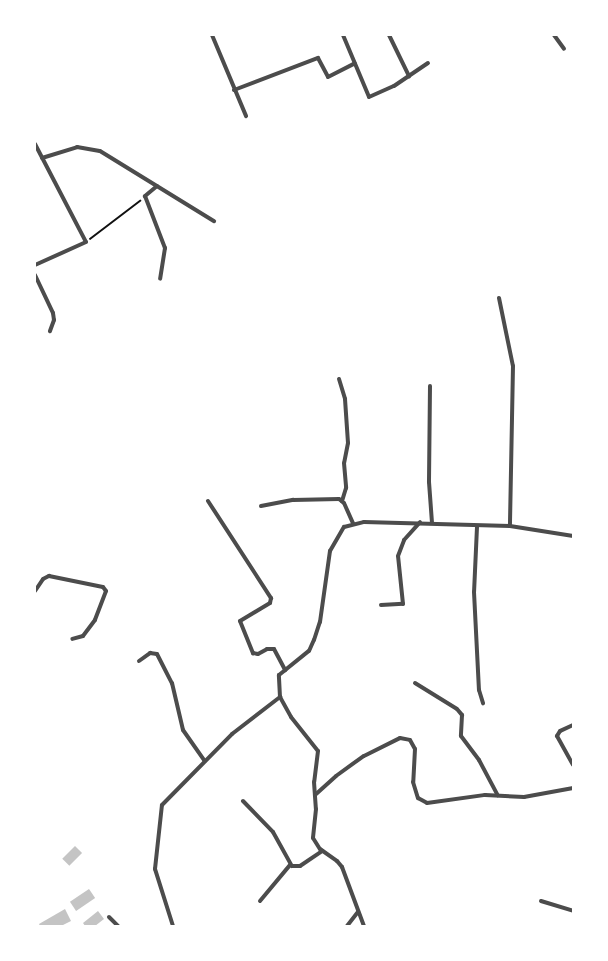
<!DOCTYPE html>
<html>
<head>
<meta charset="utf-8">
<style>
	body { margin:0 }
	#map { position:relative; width:608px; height:961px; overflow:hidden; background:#fff; font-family:"Public Sans",sans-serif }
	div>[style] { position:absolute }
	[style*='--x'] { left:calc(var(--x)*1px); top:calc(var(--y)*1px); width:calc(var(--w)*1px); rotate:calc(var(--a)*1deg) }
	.building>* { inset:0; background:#c4c4c4; transform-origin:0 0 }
	.path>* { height:1.5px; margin:-0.75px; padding:0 0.75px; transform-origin:0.75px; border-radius:0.75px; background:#111 }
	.minor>* { height:4px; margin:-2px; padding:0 2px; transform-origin:2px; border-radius:2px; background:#4c4c4c }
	span { translate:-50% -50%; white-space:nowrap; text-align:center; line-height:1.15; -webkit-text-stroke:3.5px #fff; paint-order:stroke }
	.frame { position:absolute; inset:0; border:36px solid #fff; pointer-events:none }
</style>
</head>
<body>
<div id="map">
	<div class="building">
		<i style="left:75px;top:846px;width:10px;height:18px;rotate:45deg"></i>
		<i style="left:89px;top:889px;width:11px;height:23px;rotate:56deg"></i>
		<i style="clip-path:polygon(65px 909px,71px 921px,61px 926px,40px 926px,39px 924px)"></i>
		<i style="clip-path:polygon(98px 911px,104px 919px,95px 926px,85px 926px,83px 923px)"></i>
	</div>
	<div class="path">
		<i style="--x:90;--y:239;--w:63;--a:-37.2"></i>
	</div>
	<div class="minor">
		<i style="--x:212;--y:35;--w:88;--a:67.2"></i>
		<i style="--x:343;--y:35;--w:67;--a:67.2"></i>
		<i style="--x:369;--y:97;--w:27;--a:-24"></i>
		<i style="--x:394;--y:86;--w:41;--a:-34.1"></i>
		<i style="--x:389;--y:35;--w:46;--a:64"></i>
		<i style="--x:554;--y:35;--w:17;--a:54"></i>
		<i style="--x:234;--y:90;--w:90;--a:-20.9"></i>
		<i style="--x:318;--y:58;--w:21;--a:62"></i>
		<i style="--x:328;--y:77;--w:30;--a:-27"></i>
		<i style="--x:35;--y:144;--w:110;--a:62.5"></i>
		<i style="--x:86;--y:242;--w:56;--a:155.7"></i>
		<i style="--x:42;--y:158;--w:37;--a:-17"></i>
		<i style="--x:77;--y:147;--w:23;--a:10"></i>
		<i style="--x:100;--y:151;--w:134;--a:31.6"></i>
		<i style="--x:157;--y:186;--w:16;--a:140"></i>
		<i style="--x:145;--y:196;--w:56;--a:69"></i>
		<i style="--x:165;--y:248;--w:31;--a:99"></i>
		<i style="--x:35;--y:275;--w:42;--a:64.7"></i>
		<i style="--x:53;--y:313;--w:7;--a:82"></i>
		<i style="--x:54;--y:320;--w:12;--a:110"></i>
		<i style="--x:499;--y:298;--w:69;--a:78.4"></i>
		<i style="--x:513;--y:366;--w:160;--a:91.1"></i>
		<i style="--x:339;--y:379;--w:21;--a:73"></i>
		<i style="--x:345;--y:399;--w:44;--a:86.1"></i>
		<i style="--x:348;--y:443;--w:20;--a:101"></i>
		<i style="--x:344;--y:463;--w:25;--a:85"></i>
		<i style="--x:346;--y:488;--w:14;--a:107"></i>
		<i style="--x:430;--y:386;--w:96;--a:90.6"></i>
		<i style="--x:429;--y:482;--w:41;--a:85.8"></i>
		<i style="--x:208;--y:501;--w:116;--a:57"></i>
		<i style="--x:271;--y:598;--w:5;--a:101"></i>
		<i style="--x:270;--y:603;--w:35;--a:149"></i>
		<i style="--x:240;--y:621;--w:35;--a:68"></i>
		<i style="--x:253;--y:653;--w:5;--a:11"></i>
		<i style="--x:258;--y:654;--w:10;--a:-29"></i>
		<i style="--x:267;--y:649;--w:7;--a:0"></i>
		<i style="--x:274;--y:649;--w:24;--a:62"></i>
		<i style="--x:261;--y:506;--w:33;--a:-11"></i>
		<i style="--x:293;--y:500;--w:46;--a:-1.2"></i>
		<i style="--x:339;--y:499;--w:6;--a:39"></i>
		<i style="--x:344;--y:503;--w:22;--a:66"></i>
		<i style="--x:477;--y:527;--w:65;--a:92.6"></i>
		<i style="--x:474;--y:592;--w:98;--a:87.1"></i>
		<i style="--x:479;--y:690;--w:14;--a:73"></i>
		<i style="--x:35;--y:591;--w:14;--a:-56"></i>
		<i style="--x:43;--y:579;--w:7;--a:-27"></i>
		<i style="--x:49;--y:576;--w:55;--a:11.5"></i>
		<i style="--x:103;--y:587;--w:5;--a:53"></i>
		<i style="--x:106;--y:591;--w:31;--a:111"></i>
		<i style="--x:95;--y:620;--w:20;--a:127"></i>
		<i style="--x:83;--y:636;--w:11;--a:165"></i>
		<i style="--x:381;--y:605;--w:22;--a:-3"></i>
		<i style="--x:403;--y:604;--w:48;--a:-95.9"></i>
		<i style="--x:398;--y:556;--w:17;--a:-69"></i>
		<i style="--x:404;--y:540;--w:24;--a:-48"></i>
		<i style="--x:139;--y:661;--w:14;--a:-36"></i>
		<i style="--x:150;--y:653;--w:7;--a:8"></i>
		<i style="--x:157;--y:654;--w:33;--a:63"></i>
		<i style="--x:172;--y:683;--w:48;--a:76.8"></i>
		<i style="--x:183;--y:730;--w:38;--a:55"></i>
		<i style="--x:415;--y:683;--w:49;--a:31.8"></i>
		<i style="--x:457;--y:709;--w:8;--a:50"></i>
		<i style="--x:462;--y:715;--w:21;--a:93"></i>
		<i style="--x:461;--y:736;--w:30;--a:53"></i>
		<i style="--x:479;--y:760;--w:40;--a:62"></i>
		<i style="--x:280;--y:697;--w:23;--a:61"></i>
		<i style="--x:291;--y:717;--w:43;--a:51.5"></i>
		<i style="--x:318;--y:751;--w:31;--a:97"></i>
		<i style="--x:314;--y:782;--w:27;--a:86"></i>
		<i style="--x:316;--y:809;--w:29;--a:96"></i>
		<i style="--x:313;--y:838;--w:13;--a:58"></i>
		<i style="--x:320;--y:849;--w:21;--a:35"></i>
		<i style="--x:337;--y:861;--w:8;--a:50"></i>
		<i style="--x:342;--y:867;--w:63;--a:69.6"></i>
		<i style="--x:573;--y:725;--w:14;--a:155"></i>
		<i style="--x:560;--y:731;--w:6;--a:121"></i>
		<i style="--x:557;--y:736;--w:33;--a:61"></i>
		<i style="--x:315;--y:795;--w:28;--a:-42"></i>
		<i style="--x:336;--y:776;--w:34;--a:-36"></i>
		<i style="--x:364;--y:756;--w:40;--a:-26.6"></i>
		<i style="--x:400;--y:738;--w:10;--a:11"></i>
		<i style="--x:410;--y:740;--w:10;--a:61"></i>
		<i style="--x:415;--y:749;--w:33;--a:93"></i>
		<i style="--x:413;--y:782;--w:17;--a:73"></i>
		<i style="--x:418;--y:798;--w:10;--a:29"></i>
		<i style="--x:427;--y:803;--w:59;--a:-7.9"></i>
		<i style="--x:485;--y:795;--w:39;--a:3"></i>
		<i style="--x:524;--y:797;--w:50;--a:-10.4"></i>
		<i style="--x:243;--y:801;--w:43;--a:45.9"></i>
		<i style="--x:273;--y:832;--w:39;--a:61"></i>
		<i style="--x:292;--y:866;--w:8;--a:0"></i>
		<i style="--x:300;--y:866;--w:27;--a:-34"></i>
		<i style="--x:260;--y:901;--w:47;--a:-50.2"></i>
		<i style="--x:541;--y:901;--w:34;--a:17"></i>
		<i style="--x:109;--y:917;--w:13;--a:45"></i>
		<i style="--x:173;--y:926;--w:60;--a:-107.5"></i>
		<i style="--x:155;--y:869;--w:64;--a:-83.8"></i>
		<i style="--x:162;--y:805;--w:100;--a:-45.4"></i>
		<i style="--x:232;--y:734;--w:61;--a:-37.6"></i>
		<i style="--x:280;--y:697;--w:22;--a:-93"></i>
		<i style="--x:279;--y:675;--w:38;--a:-39"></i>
		<i style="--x:309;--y:651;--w:12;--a:-66"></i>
		<i style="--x:314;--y:640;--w:19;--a:-72"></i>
		<i style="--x:320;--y:622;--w:72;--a:-82"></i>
		<i style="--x:330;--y:551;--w:28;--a:-60"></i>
		<i style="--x:344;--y:527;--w:21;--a:-14"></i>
		<i style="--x:364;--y:522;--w:146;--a:1.6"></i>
		<i style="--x:510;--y:526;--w:64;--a:9"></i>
		<i style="--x:347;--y:926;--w:18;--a:-52"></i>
	</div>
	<div class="frame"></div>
</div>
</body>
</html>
